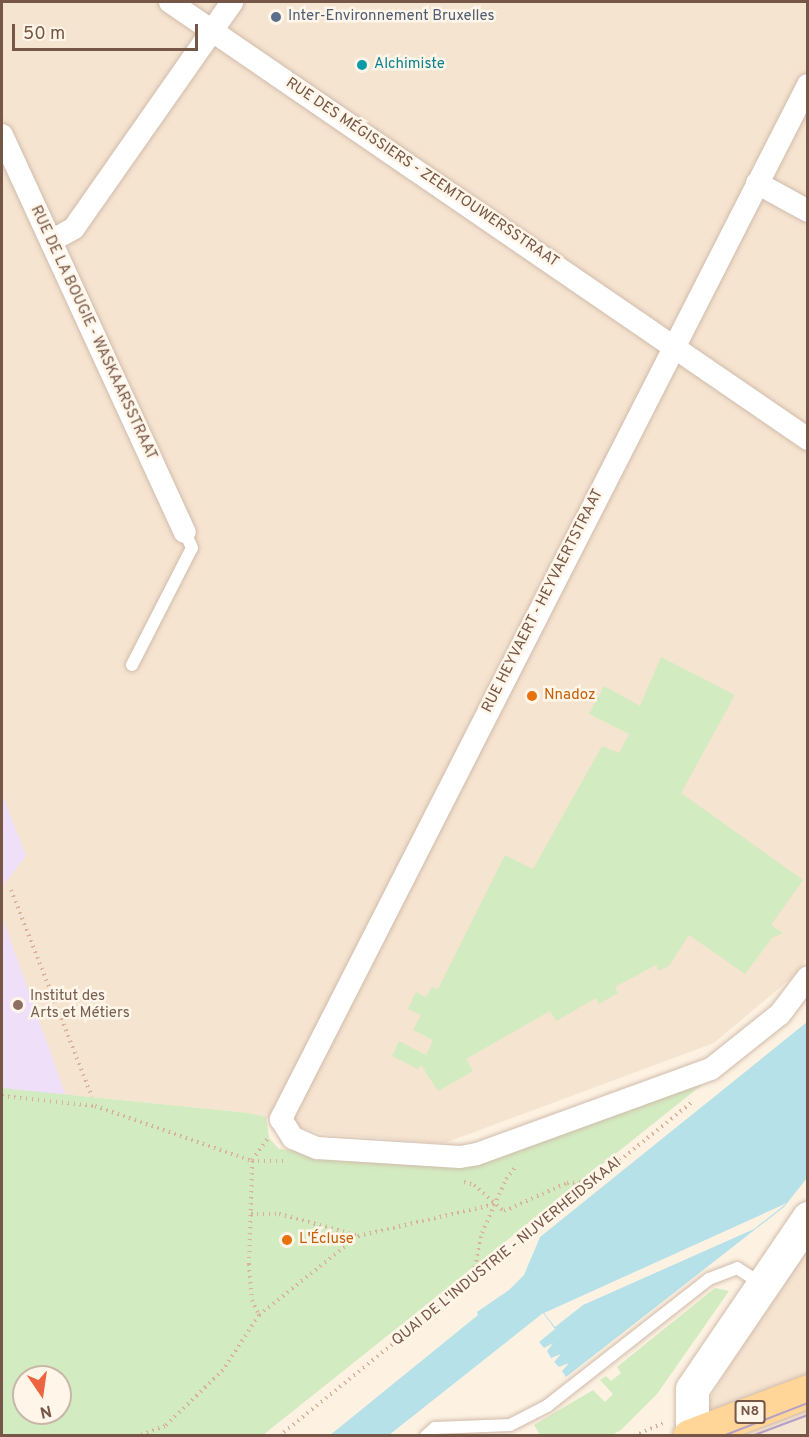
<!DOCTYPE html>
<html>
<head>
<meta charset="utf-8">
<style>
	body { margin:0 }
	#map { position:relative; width:809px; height:1437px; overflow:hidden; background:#fdf2e2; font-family:Overpass,sans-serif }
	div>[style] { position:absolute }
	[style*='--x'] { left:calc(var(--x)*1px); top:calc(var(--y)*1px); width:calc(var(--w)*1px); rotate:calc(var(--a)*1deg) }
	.residential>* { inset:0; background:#f5e4d0 }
	.education>* { inset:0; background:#efdff9 }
	.green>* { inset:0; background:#d3ebc0 }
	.water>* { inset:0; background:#b6e1e8 }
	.pier>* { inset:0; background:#fdf2e2 }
	.path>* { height:4px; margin-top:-2px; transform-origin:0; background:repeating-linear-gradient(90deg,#d9b29c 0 1.5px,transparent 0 6px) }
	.roads { filter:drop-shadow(0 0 2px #d1bbab) drop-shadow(0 0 2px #d1bbab) }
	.lane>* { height:12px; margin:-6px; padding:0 6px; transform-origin:6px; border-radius:6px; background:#fff }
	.street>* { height:22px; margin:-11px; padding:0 11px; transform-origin:11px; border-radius:11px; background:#fff }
	.secondary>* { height:33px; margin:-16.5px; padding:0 16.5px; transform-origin:16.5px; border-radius:16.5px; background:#fff }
	.primary>* { height:33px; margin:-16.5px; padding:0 16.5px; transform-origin:16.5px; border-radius:16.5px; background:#ffd697 }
	.tram>* { height:1.5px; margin:-0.75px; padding:0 0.75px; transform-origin:0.75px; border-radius:0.75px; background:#b4a0c7 }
	.dots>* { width:16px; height:16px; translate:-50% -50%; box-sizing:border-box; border:3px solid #fff6e9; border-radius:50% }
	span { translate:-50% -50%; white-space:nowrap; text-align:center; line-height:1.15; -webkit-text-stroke:5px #fff6e9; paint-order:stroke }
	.shield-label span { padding:2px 4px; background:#fff6e9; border:2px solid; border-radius:4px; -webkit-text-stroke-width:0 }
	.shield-label { font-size:14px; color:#765747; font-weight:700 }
	.service-label { font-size:15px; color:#4e5e75 }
	.left { translate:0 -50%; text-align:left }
	.culture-label { font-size:15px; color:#0d838f }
	.street-label { font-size:15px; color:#765747 }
	.food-label { font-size:15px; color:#c56008 }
	.education-label { font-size:15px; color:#785e54 }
	.frame { position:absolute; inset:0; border:3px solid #765747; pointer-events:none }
	.north { position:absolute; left:12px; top:1365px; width:60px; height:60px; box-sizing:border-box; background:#fff6e9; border:2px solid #c8b6a8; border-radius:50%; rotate:167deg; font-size:16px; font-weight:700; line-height:24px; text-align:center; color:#765747 }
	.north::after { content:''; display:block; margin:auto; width:21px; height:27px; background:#ed6441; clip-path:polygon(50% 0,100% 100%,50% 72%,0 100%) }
	.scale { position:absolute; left:12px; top:24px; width:186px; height:27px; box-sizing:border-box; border:3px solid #765747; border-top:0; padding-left:8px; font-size:18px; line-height:21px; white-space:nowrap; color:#765747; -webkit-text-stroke:4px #fff6e9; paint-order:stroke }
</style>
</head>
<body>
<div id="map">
	<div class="residential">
		<i style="clip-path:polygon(2px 2px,807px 2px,808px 957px,795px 975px,714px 1043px,445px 1143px,324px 1134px,249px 1113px,2px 1088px)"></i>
		<i style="clip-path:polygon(807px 1251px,807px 1435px,688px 1436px,728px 1368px)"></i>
	</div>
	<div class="education">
		<i style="clip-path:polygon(2px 794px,26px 856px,2px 887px)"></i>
		<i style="clip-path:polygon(2px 917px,4px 922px,66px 1096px,2px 1088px)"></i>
	</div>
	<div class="green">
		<i style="clip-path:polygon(661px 657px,735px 695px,681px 793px,803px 880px,771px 925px,783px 933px,772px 938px,745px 974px,689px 935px,669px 966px,659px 971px,656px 965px,615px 987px,618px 993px,599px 1004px,596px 998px,556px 1021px,550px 1011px,466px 1059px,473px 1071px,438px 1091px,421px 1065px,418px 1069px,392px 1056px,399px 1041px,426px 1055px,433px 1040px,413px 1030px,421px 1015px,408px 1009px,416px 992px,426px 997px,432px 987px,438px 989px,505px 855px,533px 869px,602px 746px,619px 753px,629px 734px,589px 714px,604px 686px,640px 706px)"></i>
		<i style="clip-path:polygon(evenodd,713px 1076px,263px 1435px,2px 1435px,2px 1088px,249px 1113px,266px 1117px,269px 1138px,279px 1149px,428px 1164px,713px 1076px,24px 1377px,60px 1377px,60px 1413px,24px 1413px,24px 1377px)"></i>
		<i style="clip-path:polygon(715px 1288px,729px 1291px,657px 1394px,621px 1430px,612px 1435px,540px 1435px,534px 1425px,593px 1390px,605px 1402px,613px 1394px,600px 1380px,606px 1376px,611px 1381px,621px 1373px,617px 1367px)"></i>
	</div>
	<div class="water">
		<i style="clip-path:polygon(807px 1022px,807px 1178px,784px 1207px,566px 1377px,562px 1371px,569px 1363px,559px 1367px,554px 1362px,561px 1354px,551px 1358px,547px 1351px,553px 1343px,544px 1348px,539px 1342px,555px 1329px,543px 1313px,389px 1435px,329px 1436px,478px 1315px,477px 1312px,509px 1290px,524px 1275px,540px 1237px)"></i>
	</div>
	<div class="pier">
		<i style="clip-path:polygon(787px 1203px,754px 1229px,583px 1305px,555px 1327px,544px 1313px)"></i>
	</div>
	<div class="path">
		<i style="--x:11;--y:890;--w:222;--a:68.6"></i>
		<i style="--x:2;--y:1096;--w:94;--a:6.1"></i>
		<i style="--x:95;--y:1106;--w:166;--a:19.3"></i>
		<i style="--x:252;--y:1161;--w:103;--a:91.7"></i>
		<i style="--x:249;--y:1264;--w:36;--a:85"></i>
		<i style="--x:252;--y:1300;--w:17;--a:65"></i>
		<i style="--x:259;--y:1315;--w:66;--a:123.2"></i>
		<i style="--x:223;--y:1370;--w:81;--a:136"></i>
		<i style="--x:165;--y:1426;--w:30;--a:160"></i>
		<i style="--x:252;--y:1160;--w:26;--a:-54"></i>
		<i style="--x:252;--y:1161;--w:33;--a:0"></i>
		<i style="--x:464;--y:1182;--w:10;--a:17"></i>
		<i style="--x:474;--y:1185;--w:40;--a:41"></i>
		<i style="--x:504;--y:1211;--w:69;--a:-24"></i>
		<i style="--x:567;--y:1183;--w:26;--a:-4"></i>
		<i style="--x:251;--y:1214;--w:28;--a:0"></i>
		<i style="--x:279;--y:1214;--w:81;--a:15.1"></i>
		<i style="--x:472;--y:1279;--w:47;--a:-77.7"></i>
		<i style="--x:482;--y:1233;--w:59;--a:-66"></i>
		<i style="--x:506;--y:1179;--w:18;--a:-52"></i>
		<i style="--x:259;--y:1315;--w:127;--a:-38.6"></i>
		<i style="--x:358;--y:1236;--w:141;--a:-13.1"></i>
		<i style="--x:279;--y:1436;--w:531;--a:-38.96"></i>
		<i style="--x:634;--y:1436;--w:32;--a:-24"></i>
	</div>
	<div class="roads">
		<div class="lane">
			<i style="--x:132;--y:665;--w:131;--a:-62.9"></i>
			<i style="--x:192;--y:548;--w:17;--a:-114"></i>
			<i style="--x:426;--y:1436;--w:12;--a:-42"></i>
			<i style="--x:435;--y:1428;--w:75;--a:-2.3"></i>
			<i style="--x:510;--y:1425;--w:42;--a:-27.2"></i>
			<i style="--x:547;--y:1406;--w:206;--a:-38.1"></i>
			<i style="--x:709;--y:1279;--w:30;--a:-21"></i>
			<i style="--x:737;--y:1268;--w:30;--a:33"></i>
		</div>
		<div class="street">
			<i style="--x:170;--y:2;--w:773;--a:34.41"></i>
			<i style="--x:808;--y:85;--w:1161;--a:117.01"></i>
			<i style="--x:281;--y:1119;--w:22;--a:58"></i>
			<i style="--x:293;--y:1138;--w:26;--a:23"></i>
			<i style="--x:317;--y:1148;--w:143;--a:3.6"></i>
			<i style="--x:460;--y:1157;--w:17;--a:-10"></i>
			<i style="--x:477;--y:1154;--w:249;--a:-20"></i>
			<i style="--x:711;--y:1069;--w:88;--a:-38.6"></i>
			<i style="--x:780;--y:1014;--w:46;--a:-52.9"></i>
			<i style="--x:2;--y:135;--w:437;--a:65.3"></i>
			<i style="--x:757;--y:183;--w:58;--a:28.8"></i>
			<i style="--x:51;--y:241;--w:26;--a:-29"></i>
			<i style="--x:74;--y:228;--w:276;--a:-55"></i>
		</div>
		<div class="secondary">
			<i style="--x:692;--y:1434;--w:45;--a:-90"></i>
			<i style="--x:692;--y:1389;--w:207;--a:-55.8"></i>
		</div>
		<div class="primary">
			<i style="--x:689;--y:1436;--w:127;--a:-20.7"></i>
		</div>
	</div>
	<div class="tram">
		<i style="--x:723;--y:1436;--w:91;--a:-21.2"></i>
		<i style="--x:752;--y:1436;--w:60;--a:-20.6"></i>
	</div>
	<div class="dots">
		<i style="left:276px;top:17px;background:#5c6f8a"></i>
		<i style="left:362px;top:65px;background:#0f9aa8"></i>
		<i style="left:532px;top:696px;background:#e8710a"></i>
		<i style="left:18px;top:1005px;background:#8d6e63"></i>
		<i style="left:287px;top:1240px;background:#e8710a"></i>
	</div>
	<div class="shield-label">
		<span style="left:750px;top:1412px">N8</span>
	</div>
	<div class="service-label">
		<span class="left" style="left:288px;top:17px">Inter-Environnement Bruxelles</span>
	</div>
	<div class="culture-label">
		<span class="left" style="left:374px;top:65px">Alchimiste</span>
	</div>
	<div class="street-label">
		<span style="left:422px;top:173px;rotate:34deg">RUE DES MÉGISSIERS - ZEEMTOUWERSSTRAAT</span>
		<span style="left:93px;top:333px;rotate:65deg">RUE DE LA BOUGIE - WASKAARSSTRAAT</span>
		<span style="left:543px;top:601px;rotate:-63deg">RUE HEYVAERT - HEYVAERTSTRAAT</span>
		<span style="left:507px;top:1252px;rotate:-39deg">QUAI DE L'INDUSTRIE - NIJVERHEIDSKAAI</span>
	</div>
	<div class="food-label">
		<span class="left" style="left:544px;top:696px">Nnadoz</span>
		<span class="left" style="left:299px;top:1240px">L'Écluse</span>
	</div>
	<div class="education-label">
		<span class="left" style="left:30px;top:1005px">Institut des<br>Arts et Métiers</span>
	</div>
	<div class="frame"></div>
	<div class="north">N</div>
	<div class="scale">50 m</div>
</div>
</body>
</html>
